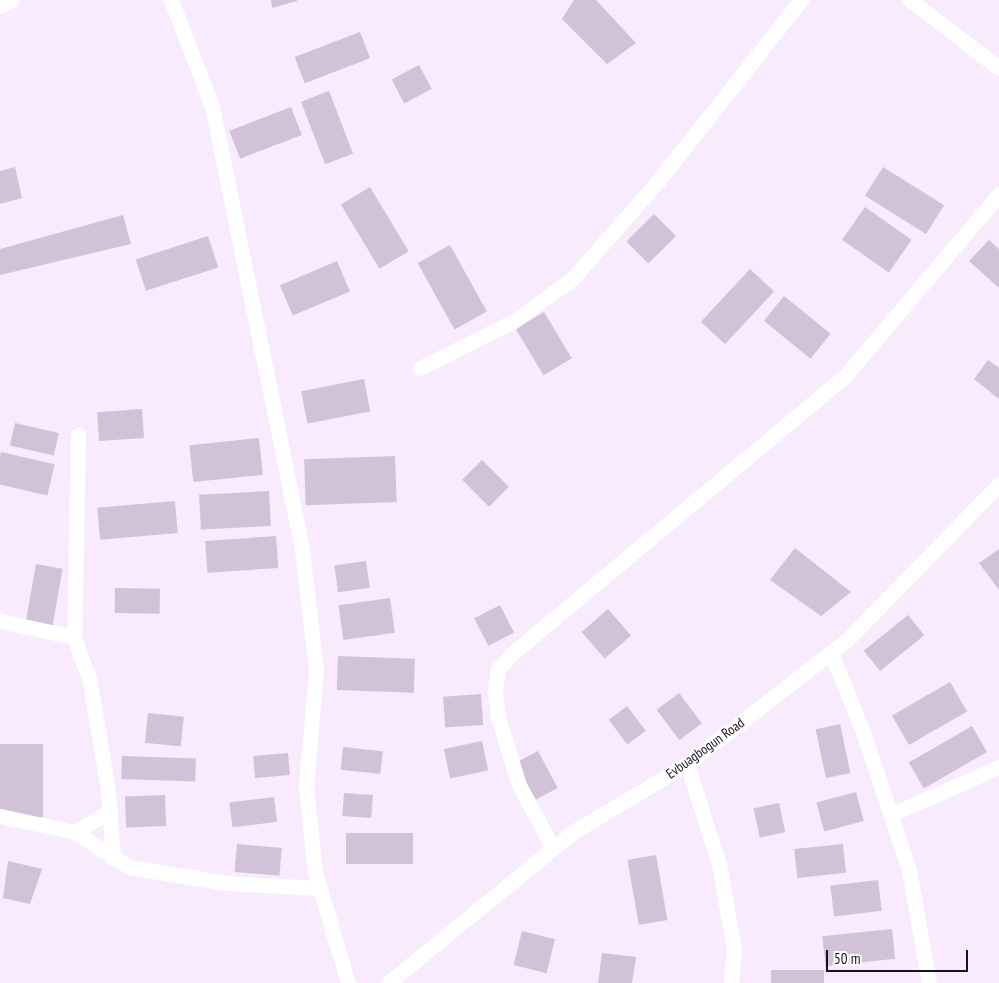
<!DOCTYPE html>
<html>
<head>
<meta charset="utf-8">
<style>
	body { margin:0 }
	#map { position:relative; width:999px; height:983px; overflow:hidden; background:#f7ebfd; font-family:"PT Sans Narrow",sans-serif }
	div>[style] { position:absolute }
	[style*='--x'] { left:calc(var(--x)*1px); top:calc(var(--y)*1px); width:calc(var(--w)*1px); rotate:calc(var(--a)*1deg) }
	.building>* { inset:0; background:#d1c2d8; transform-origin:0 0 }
	.minor>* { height:15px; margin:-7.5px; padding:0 7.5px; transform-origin:7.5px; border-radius:7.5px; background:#fff }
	span { translate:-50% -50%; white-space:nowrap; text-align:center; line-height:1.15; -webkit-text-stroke:4px #fdfdfd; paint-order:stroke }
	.street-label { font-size:14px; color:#18131b }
	.scale { position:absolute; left:826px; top:950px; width:142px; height:22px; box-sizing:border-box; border:2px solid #18131b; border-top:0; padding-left:6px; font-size:15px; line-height:18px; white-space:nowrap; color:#18131b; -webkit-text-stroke:4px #fdfdfd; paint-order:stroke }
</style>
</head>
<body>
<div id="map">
	<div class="building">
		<i style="clip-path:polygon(271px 0,297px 0,297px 1px,272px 8px)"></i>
		<i style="clip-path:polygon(574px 0,596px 0,636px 43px,607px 64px,562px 19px)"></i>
		<i style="left:360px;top:32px;width:28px;height:70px;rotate:69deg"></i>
		<i style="left:419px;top:65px;width:27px;height:31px;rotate:62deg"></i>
		<i style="left:329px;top:91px;width:67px;height:30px;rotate:69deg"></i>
		<i style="left:291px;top:107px;width:30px;height:66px;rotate:69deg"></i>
		<i style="clip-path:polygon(15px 167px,22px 198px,0 204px,0 171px)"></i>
		<i style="left:883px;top:167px;width:72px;height:34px;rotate:32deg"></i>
		<i style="left:370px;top:187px;width:75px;height:34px;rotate:59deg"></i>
		<i style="left:865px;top:207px;width:57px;height:40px;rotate:35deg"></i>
		<i style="left:654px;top:214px;width:31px;height:39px;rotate:45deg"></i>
		<i style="clip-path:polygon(123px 215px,131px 244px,0 275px,0 249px)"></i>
		<i style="left:208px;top:236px;width:33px;height:76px;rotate:72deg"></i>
		<i style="clip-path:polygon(989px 240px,999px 249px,999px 288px,969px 261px)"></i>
		<i style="left:450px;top:245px;width:76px;height:37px;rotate:61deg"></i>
		<i style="left:337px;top:261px;width:33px;height:62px;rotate:67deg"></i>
		<i style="left:750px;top:269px;width:33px;height:72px;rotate:43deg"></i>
		<i style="left:784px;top:296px;width:60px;height:32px;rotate:39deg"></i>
		<i style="left:544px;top:312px;width:54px;height:33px;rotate:59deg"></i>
		<i style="clip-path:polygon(988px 360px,999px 368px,999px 399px,974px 379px)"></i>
		<i style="left:364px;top:379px;width:33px;height:64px;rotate:79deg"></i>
		<i style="left:142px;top:409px;width:29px;height:45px;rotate:86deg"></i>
		<i style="left:15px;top:423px;width:45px;height:23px;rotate:13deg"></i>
		<i style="left:259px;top:438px;width:37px;height:70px;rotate:84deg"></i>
		<i style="left:1px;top:452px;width:55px;height:32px;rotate:13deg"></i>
		<i style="left:395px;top:456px;width:46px;height:91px;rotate:88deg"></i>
		<i style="left:482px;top:460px;width:38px;height:28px;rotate:45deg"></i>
		<i style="left:269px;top:491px;width:35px;height:70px;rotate:87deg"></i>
		<i style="left:175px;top:501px;width:32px;height:78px;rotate:85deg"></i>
		<i style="left:276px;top:536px;width:32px;height:71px;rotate:86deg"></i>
		<i style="clip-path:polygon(795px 548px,851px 592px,821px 616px,770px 580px)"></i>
		<i style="clip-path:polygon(999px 549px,999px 590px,979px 563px)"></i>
		<i style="left:366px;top:561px;width:27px;height:32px;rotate:82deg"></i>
		<i style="left:36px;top:564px;width:27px;height:58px;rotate:10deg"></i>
		<i style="left:115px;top:588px;width:45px;height:25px;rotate:1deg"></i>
		<i style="left:390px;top:598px;width:35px;height:52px;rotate:82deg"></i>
		<i style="left:500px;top:605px;width:31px;height:29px;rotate:63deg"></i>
		<i style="left:608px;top:609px;width:35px;height:35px;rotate:49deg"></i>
		<i style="left:908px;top:615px;width:26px;height:57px;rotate:51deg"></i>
		<i style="left:338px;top:656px;width:77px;height:34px;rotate:2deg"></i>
		<i style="left:950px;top:682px;width:34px;height:67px;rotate:60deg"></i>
		<i style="left:679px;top:693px;width:38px;height:28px;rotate:53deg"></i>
		<i style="left:481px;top:694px;width:31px;height:38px;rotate:86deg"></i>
		<i style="left:627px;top:706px;width:31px;height:23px;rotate:53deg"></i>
		<i style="left:148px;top:713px;width:36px;height:30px;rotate:6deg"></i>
		<i style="left:840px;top:724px;width:50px;height:25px;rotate:78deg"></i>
		<i style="left:972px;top:726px;width:30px;height:73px;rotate:60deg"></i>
		<i style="left:482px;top:741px;width:30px;height:39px;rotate:78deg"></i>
		<i style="left:43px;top:744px;width:73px;height:43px;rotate:90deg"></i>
		<i style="left:343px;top:747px;width:40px;height:23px;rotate:6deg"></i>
		<i style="left:538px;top:751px;width:42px;height:26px;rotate:62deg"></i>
		<i style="left:288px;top:753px;width:22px;height:35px;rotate:85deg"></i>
		<i style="left:122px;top:756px;width:74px;height:23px;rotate:2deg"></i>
		<i style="left:856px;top:792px;width:30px;height:41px;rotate:75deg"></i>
		<i style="left:344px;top:793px;width:29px;height:23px;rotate:4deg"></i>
		<i style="left:165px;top:795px;width:31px;height:40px;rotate:88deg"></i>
		<i style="left:274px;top:797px;width:25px;height:45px;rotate:83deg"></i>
		<i style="left:779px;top:803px;width:30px;height:26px;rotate:78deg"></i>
		<i style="left:346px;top:833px;width:67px;height:31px"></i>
		<i style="left:237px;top:844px;width:45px;height:28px;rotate:5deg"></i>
		<i style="left:843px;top:844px;width:29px;height:49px;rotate:84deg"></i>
		<i style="left:656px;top:855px;width:66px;height:29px;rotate:80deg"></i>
		<i style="clip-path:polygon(8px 861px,42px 869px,30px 904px,3px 898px)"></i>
		<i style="left:878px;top:880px;width:31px;height:48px;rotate:83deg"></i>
		<i style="left:892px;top:929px;width:30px;height:70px;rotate:84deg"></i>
		<i style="left:522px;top:931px;width:34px;height:35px;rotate:14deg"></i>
		<i style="clip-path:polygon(602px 953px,636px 957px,632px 983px,598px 983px)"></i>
		<i style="left:771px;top:970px;width:53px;height:13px"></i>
	</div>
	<div class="minor">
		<i style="--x:171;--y:0;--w:114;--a:68.9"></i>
		<i style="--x:212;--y:106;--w:453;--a:78.5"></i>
		<i style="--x:302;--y:550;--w:121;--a:83.3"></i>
		<i style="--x:316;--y:670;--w:117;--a:94.9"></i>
		<i style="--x:306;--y:787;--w:85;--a:84"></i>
		<i style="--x:315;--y:872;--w:116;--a:73.4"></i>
		<i style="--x:910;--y:0;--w:112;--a:37.4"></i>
		<i style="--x:0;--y:6;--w:13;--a:-27"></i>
		<i style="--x:420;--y:368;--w:105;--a:-26.6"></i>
		<i style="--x:514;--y:321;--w:72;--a:-35.9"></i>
		<i style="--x:572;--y:279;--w:130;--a:-48.7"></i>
		<i style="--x:658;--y:181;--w:231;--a:-51.7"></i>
		<i style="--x:78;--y:435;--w:202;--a:91.1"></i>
		<i style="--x:74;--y:637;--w:48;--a:70.4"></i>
		<i style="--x:90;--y:682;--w:110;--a:80.6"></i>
		<i style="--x:108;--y:791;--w:68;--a:85.8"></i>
		<i style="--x:0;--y:621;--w:76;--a:12.2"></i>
		<i style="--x:831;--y:653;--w:85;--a:67.9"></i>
		<i style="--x:863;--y:732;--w:145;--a:71.6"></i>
		<i style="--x:909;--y:870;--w:115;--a:80"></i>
		<i style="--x:687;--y:764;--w:105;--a:72.3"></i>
		<i style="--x:719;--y:864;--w:86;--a:80"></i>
		<i style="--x:734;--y:949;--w:34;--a:95"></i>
		<i style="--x:890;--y:815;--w:119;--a:-23.8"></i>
		<i style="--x:0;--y:816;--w:77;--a:12"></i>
		<i style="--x:75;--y:832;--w:64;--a:32.9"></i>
		<i style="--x:129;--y:867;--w:98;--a:9.4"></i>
		<i style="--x:226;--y:883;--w:93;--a:3.1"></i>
		<i style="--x:75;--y:832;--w:41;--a:-31"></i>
		<i style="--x:553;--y:848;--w:72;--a:-118.4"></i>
		<i style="--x:519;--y:785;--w:71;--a:-107.2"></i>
		<i style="--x:498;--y:717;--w:25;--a:-97"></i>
		<i style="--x:495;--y:692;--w:23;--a:-83"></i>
		<i style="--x:498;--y:669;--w:25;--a:-47"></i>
		<i style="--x:515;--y:651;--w:428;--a:-39.8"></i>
		<i style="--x:844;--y:377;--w:240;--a:-49.7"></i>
		<i style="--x:388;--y:983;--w:239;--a:-39.2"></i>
		<i style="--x:573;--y:832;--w:133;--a:-30.8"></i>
		<i style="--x:687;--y:764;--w:202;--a:-37.8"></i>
		<i style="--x:847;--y:640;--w:218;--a:-45.7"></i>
	</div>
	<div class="street-label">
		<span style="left:705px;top:748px;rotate:-36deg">Evbuagbogun Road</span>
	</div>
	<div class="scale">50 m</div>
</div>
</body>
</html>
